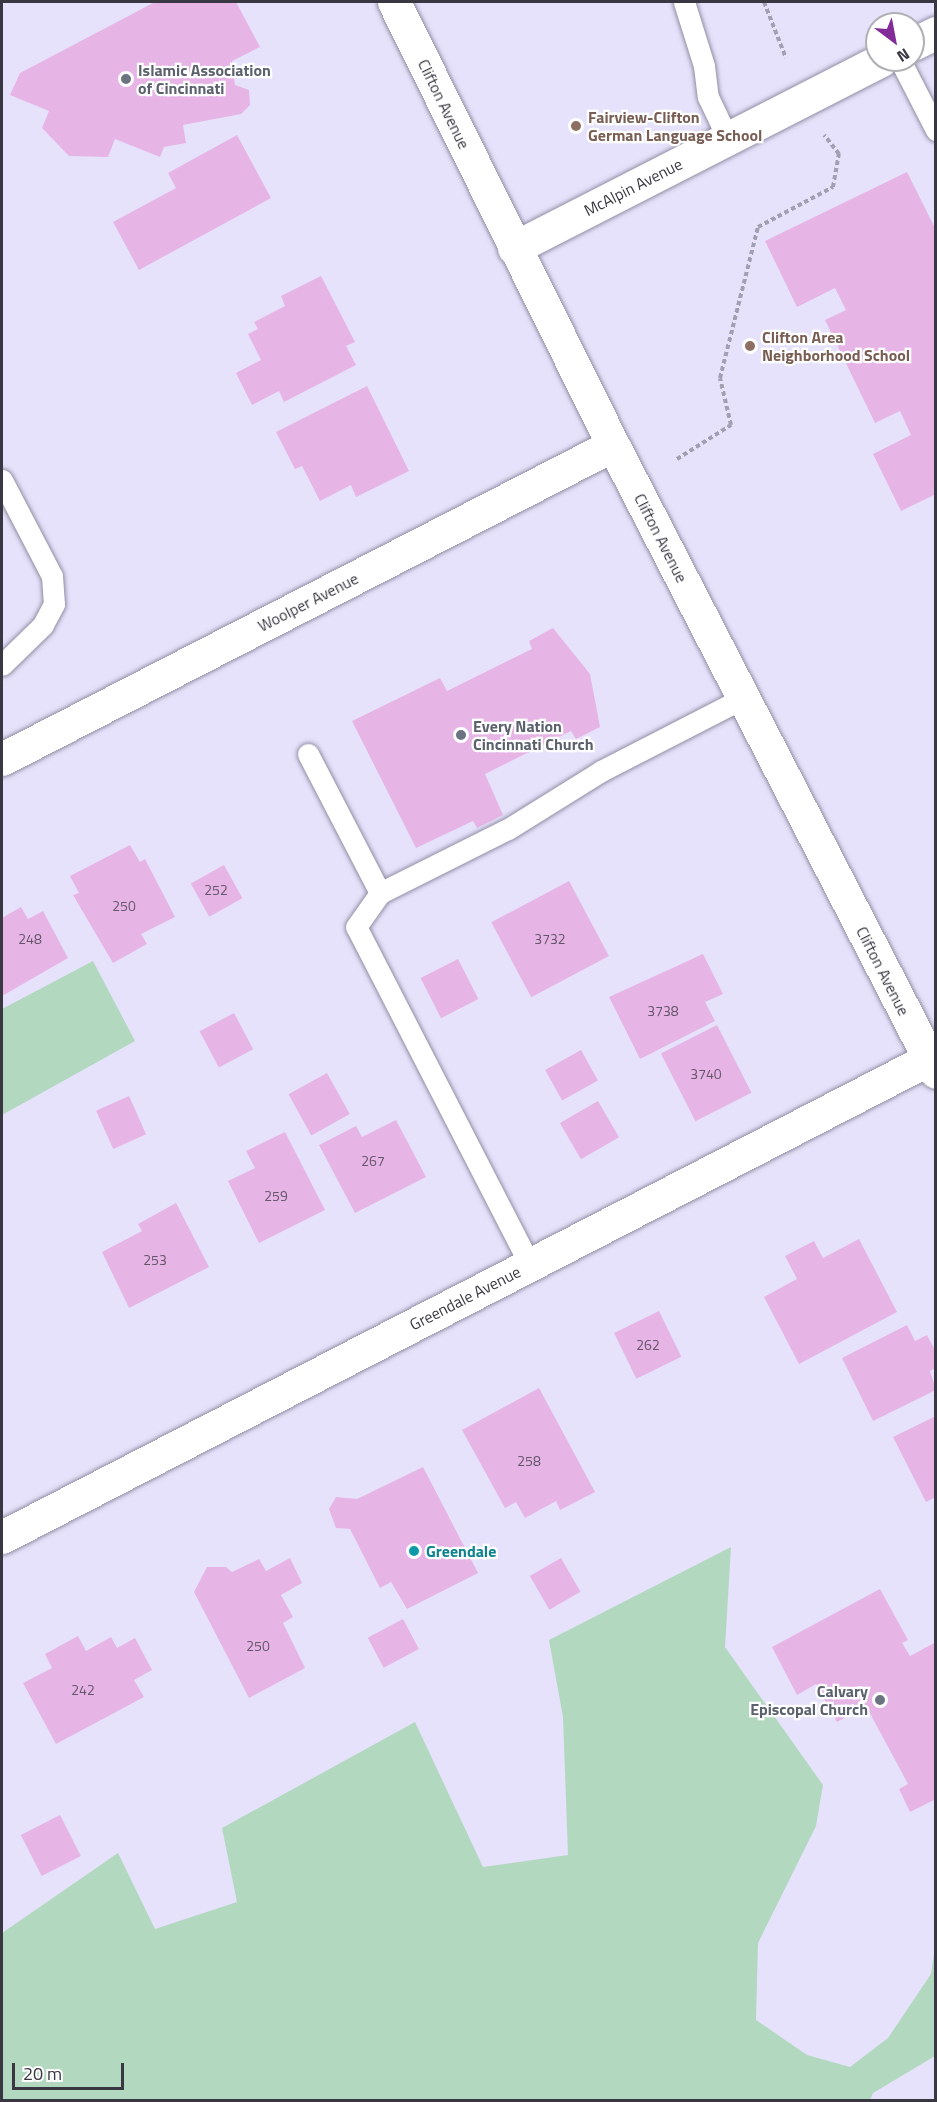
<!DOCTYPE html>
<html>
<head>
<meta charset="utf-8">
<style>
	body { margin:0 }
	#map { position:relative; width:937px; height:2102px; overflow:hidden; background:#e6e2fb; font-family:"Titillium Web",sans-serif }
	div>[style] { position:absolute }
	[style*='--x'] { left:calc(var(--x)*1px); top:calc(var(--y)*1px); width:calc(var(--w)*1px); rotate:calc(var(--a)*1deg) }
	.green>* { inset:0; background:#b2d9bf }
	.building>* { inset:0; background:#e6b5e6; transform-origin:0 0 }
	.path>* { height:4px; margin-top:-2px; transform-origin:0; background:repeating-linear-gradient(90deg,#a39fb2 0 4.5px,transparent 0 7.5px) }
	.roads { filter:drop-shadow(0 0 2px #918ea5) drop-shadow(0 0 2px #918ea5) }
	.service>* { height:21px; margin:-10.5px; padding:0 10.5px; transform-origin:10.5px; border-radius:10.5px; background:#fff }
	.minor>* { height:33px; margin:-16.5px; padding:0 16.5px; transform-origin:16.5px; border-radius:16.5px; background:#fff }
	.tertiary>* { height:33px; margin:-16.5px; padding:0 16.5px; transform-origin:16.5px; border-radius:16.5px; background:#fff }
	.secondary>* { height:33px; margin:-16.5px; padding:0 16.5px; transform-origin:16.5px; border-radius:16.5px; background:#fff }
	.dots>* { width:16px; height:16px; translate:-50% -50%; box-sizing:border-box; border:3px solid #fff; border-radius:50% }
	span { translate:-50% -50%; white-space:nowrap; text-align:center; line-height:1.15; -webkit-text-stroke:4.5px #fff; paint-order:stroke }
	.number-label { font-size:14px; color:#64566a }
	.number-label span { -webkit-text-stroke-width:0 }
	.worship-label { font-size:16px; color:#5b616d; font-weight:700 }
	.left { translate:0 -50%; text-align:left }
	.right { translate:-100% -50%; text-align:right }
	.street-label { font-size:16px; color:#393741 }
	.education-label { font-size:16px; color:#785e54; font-weight:700 }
	.culture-label { font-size:16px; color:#0d838f; font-weight:700 }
	.frame { position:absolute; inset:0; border:3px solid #393741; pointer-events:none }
	.north { position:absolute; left:865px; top:12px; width:60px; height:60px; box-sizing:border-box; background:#fff; border:2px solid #b0afb3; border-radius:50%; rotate:148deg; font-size:16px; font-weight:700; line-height:24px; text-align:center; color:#393741 }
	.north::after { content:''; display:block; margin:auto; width:21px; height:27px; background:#822b99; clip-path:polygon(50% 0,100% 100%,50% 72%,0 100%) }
	.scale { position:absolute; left:12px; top:2063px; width:112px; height:27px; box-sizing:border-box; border:3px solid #393741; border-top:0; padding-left:8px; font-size:18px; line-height:21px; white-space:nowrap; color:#393741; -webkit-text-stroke:4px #fff; paint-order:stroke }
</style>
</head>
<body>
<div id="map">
	<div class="green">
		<i style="clip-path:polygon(93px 961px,135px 1041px,2px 1115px,2px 1009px)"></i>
		<i style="clip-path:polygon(731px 1547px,725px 1647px,823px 1785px,816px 1826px,758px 1943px,756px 2020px,807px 2055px,850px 2067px,888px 2038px,931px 1974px,935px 1947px,935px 2056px,873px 2093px,870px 2100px,2px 2100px,2px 1933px,118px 1853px,155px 1929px,237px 1902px,222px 1828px,415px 1722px,483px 1867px,568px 1855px,563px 1717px,549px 1640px)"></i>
	</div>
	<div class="building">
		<i style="clip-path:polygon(155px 2px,236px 2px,260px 47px,232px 61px,235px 85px,249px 90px,250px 105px,241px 114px,183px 125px,186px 143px,164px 147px,160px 157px,115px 139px,108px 157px,69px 156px,42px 128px,49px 111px,10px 95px,20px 73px)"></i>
		<i style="clip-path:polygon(237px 135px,271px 198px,139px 270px,113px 222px,176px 188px,168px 173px)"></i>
		<i style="clip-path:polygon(907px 172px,936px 230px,936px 494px,901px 511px,873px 454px,911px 435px,900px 411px,875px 423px,825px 320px,846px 310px,835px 288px,797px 307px,765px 241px)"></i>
		<i style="clip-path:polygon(321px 276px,355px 342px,346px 346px,356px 365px,284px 402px,279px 391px,252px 405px,236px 373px,261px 360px,248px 334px,258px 329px,254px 322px,285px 306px,281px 296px)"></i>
		<i style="clip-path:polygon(367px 386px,409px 471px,356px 497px,351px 485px,320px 501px,302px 466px,295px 469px,276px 432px)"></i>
		<i style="clip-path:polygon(553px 628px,590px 674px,600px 727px,576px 739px,571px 731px,485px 774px,503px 815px,477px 828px,473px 821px,416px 848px,352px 721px,440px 678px,447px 691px,532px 649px,529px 641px)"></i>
		<i style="clip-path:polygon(130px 845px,140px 862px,145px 859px,175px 917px,141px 934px,147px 944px,113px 963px,73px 895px,79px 893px,70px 876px)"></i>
		<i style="left:224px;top:865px;width:38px;height:38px;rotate:61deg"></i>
		<i style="left:569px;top:881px;width:85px;height:88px;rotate:62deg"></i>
		<i style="clip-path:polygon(21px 907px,28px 919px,43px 911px,68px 958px,2px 996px,2px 918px)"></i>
		<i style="clip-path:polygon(703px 954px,723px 994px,705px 1002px,715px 1021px,640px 1059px,609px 997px)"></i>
		<i style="left:458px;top:959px;width:45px;height:42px;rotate:63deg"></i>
		<i style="left:234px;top:1013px;width:41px;height:39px;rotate:62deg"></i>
		<i style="left:717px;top:1025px;width:76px;height:63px;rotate:63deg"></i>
		<i style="left:581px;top:1050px;width:35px;height:41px;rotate:61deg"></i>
		<i style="left:327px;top:1073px;width:47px;height:44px;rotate:61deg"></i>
		<i style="left:129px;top:1096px;width:42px;height:36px;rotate:66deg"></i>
		<i style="left:598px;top:1101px;width:42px;height:44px;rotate:60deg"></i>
		<i style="clip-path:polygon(396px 1120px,426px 1177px,355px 1213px,319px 1145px,356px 1126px,362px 1137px)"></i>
		<i style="clip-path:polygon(285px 1132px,325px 1210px,259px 1243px,228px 1181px,255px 1168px,246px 1151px)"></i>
		<i style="clip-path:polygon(176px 1203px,209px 1267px,129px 1308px,102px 1252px,142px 1231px,138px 1224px)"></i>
		<i style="clip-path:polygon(859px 1239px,897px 1312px,799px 1364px,764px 1297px,797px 1279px,785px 1256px,814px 1241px,823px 1258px)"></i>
		<i style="left:659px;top:1311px;width:51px;height:50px;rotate:64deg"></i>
		<i style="clip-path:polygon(907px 1325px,915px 1341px,927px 1335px,936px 1352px,936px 1368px,930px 1371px,936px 1390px,873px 1421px,842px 1358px)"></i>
		<i style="clip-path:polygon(539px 1388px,595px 1492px,560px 1510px,556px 1501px,525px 1518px,516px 1502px,505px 1508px,462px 1430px)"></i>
		<i style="clip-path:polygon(936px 1416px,936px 1497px,926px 1502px,893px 1437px)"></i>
		<i style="clip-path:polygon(423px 1467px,478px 1573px,407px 1609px,391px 1582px,380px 1588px,350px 1529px,336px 1528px,329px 1509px,336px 1497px,357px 1499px)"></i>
		<i style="clip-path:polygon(290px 1558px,302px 1583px,281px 1595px,293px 1617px,283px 1623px,305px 1668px,249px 1698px,194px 1592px,207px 1567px,226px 1567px,232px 1572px,259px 1559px,266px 1571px)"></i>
		<i style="left:561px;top:1558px;width:39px;height:36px;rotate:60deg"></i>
		<i style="clip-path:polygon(880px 1589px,908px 1640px,902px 1643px,910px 1656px,936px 1642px,936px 1799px,910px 1812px,899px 1789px,908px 1784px,866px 1706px,837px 1722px,816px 1684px,797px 1695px,772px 1647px)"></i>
		<i style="left:403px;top:1619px;width:34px;height:40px;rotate:62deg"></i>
		<i style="clip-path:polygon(78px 1636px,86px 1651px,111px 1637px,117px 1648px,135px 1638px,152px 1670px,134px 1680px,144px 1697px,56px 1744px,23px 1683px,52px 1668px,45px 1654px)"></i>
		<i style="left:60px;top:1815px;width:46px;height:44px;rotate:63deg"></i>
	</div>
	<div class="path">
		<i style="--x:764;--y:2;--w:60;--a:68.6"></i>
		<i style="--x:677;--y:459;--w:64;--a:-32.2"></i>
		<i style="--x:731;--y:425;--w:48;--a:-103.2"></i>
		<i style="--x:720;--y:378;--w:156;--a:-75.9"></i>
		<i style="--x:758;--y:227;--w:85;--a:-28.1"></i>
		<i style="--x:833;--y:187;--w:34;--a:-80"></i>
		<i style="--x:839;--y:154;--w:24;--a:-128"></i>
	</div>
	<div class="roads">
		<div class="service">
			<i style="--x:684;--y:2;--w:67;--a:72.6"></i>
			<i style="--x:704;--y:66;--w:31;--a:83"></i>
			<i style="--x:708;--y:97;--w:47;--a:64.5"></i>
			<i style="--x:900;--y:60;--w:79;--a:62.8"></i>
			<i style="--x:2;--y:480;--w:108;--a:62.5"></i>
			<i style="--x:52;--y:576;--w:28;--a:86"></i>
			<i style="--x:54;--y:604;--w:24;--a:118"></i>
			<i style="--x:43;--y:625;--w:57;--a:135.7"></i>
			<i style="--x:308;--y:754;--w:157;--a:62.6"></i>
			<i style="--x:530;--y:1265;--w:380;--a:-117.2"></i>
			<i style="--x:356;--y:927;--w:42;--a:-54.8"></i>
			<i style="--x:380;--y:893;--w:143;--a:-26.6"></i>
			<i style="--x:508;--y:829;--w:110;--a:-31.9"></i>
			<i style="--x:601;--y:771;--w:160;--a:-27.2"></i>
		</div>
		<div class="minor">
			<i style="--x:2;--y:1537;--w:1043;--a:-27.28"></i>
		</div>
		<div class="tertiary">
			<i style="--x:913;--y:44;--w:25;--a:-26"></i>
			<i style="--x:514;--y:248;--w:412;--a:-27.1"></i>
			<i style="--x:2;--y:759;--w:687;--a:-27.2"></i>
		</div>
		<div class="secondary">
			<i style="--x:394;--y:2;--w:494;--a:63.7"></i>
			<i style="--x:613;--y:445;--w:705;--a:62.74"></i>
		</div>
	</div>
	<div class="dots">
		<i style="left:126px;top:79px;background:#6b7280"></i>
		<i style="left:576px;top:126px;background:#8d6e63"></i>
		<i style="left:750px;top:346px;background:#8d6e63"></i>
		<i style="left:461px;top:735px;background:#6b7280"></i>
		<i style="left:414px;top:1551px;background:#0f9aa8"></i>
		<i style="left:880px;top:1700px;background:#6b7280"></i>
	</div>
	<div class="number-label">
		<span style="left:216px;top:890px">252</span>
		<span style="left:124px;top:906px">250</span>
		<span style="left:30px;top:939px">248</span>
		<span style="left:550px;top:939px">3732</span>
		<span style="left:663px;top:1011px">3738</span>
		<span style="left:706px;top:1074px">3740</span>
		<span style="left:373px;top:1161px">267</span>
		<span style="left:276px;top:1196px">259</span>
		<span style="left:155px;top:1260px">253</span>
		<span style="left:648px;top:1345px">262</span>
		<span style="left:529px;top:1461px">258</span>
		<span style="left:258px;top:1646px">250</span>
		<span style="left:83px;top:1690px">242</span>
	</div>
	<div class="worship-label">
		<span class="left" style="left:138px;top:79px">Islamic Association<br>of Cincinnati</span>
		<span class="left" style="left:473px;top:735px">Every Nation<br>Cincinnati Church</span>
		<span class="right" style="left:868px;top:1700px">Calvary<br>Episcopal Church</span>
	</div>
	<div class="street-label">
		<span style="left:444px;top:104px;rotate:64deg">Clifton Avenue</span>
		<span style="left:633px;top:187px;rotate:-27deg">McAlpin Avenue</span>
		<span style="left:661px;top:538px;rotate:63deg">Clifton Avenue</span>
		<span style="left:308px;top:602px;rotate:-27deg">Woolper Avenue</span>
		<span style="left:883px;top:971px;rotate:63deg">Clifton Avenue</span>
		<span style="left:465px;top:1298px;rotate:-27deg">Greendale Avenue</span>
	</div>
	<div class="education-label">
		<span class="left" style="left:588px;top:126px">Fairview-Clifton<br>German Language School</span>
		<span class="left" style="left:762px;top:346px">Clifton Area<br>Neighborhood School</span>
	</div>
	<div class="culture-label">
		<span class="left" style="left:426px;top:1551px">Greendale</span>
	</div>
	<div class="frame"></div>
	<div class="north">N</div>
	<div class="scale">20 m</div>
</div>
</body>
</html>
